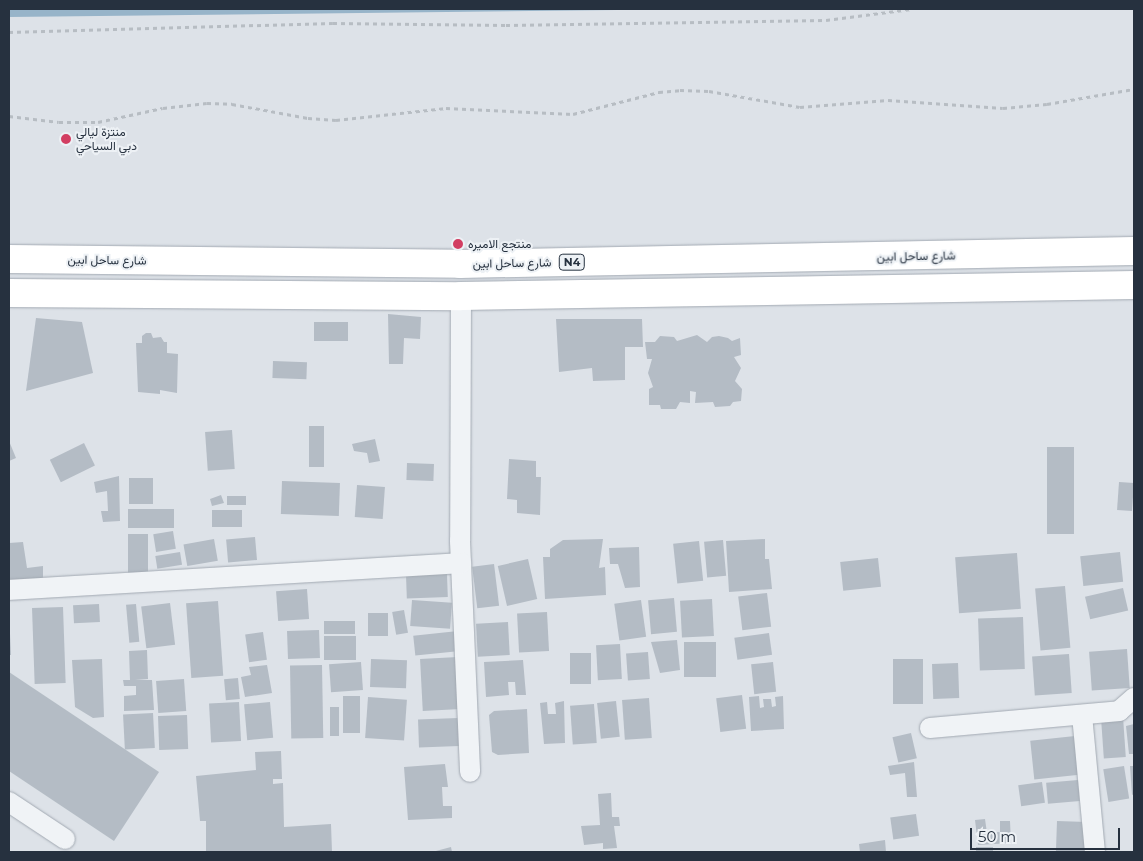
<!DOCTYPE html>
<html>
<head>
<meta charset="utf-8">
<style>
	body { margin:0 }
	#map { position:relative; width:1143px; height:861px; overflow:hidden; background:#dde2e8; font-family:Montserrat,Vazirmatn,sans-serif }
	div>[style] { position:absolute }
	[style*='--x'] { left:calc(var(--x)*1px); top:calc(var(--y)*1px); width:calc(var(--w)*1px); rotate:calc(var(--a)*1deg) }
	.water>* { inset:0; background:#97b4c9 }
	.building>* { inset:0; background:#b4bcc5; transform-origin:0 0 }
	.path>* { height:3px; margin-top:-1.5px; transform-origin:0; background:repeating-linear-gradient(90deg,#b7bdc3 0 4px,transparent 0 8px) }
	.roads { filter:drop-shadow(0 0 1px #a2a9b2) drop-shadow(0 0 1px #a2a9b2) }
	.minor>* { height:20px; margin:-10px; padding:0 10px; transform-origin:10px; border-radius:10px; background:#f0f3f6 }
	.trunk>* { height:28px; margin:-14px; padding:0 14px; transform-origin:14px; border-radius:14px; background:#fff }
	.dots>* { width:14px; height:14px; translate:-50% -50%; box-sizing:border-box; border:2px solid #edf1f5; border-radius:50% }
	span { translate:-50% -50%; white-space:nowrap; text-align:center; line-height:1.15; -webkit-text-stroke:4px #edf1f5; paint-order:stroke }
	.shield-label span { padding:1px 4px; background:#edf1f5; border:1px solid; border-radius:4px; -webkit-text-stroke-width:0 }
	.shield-label { font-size:11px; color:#26313f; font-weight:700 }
	.poi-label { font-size:12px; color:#26313f }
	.left { translate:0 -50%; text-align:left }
	.street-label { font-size:12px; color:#26313f }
	.frame { position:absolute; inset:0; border:10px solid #26313f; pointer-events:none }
	.scale { position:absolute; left:970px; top:828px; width:150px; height:22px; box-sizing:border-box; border:2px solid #26313f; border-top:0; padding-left:6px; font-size:15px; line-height:18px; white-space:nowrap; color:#26313f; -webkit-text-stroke:4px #edf1f5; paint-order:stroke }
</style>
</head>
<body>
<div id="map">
	<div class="water">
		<i style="clip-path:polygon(9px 9px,705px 9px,9px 17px)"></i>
	</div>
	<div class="building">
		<i style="clip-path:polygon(388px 314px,421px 317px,420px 339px,404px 338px,403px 364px,389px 364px)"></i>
		<i style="clip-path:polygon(36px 318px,82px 322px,93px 373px,26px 391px)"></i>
		<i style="clip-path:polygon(556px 319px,642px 319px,643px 347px,625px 347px,625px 380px,593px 381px,592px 368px,559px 372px)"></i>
		<i style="left:314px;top:322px;width:34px;height:19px"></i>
		<i style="clip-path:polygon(146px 333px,151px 333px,153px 338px,161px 337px,164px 342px,167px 342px,167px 353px,178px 354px,177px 393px,160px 390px,160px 394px,138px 392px,136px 343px,142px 343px,142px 336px)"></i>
		<i style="clip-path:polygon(697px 335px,707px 342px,712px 337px,719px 336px,728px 338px,732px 341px,740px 338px,741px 355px,734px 357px,741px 368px,735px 381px,742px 389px,741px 401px,733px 402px,730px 406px,715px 407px,713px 402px,695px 403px,696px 392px,690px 391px,690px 403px,680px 402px,676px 409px,661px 409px,660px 405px,649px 405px,649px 389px,653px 387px,648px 373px,652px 359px,647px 359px,645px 342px,655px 342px,660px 336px,674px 337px,677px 341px)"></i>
		<i style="left:273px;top:361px;width:34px;height:17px;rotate:2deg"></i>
		<i style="left:309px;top:426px;width:15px;height:41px"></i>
		<i style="left:232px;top:430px;width:39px;height:27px;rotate:86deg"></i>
		<i style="clip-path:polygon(375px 439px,380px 461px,369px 463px,367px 453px,354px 451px,352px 444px)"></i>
		<i style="clip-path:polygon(9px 441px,16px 458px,9px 461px)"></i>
		<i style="left:84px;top:443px;width:25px;height:38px;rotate:64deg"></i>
		<i style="left:1047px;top:447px;width:27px;height:87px"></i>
		<i style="clip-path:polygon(509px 459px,536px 461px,536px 477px,541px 477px,540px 515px,517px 513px,517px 500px,507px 499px)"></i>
		<i style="left:407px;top:463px;width:27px;height:17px;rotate:2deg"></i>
		<i style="clip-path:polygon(119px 476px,120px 521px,103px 522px,101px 511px,108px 511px,107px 491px,96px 493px,94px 482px)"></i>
		<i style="left:129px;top:478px;width:24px;height:26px"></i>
		<i style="left:282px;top:481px;width:58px;height:33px;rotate:2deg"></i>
		<i style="left:1119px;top:482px;width:15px;height:28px;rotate:4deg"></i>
		<i style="left:357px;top:485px;width:28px;height:32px;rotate:4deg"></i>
		<i style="clip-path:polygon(221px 495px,224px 503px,212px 506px,210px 499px)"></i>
		<i style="left:227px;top:496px;width:19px;height:9px"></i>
		<i style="left:128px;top:509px;width:46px;height:19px"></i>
		<i style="left:212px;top:510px;width:30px;height:17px"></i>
		<i style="left:173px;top:531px;width:18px;height:20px;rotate:81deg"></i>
		<i style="left:128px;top:534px;width:20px;height:41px"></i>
		<i style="left:255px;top:537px;width:23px;height:29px;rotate:85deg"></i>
		<i style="left:214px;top:539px;width:22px;height:31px;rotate:80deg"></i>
		<i style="clip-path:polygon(603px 539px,599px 568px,605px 567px,606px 595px,545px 599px,543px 557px,550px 557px,550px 549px,563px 540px)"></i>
		<i style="clip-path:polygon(765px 539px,765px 559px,769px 559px,772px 589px,729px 592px,726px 541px)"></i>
		<i style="left:723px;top:540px;width:36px;height:19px;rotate:85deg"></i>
		<i style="left:699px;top:541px;width:40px;height:26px;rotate:84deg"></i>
		<i style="clip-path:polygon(23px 542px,27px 568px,43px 566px,43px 587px,9px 589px,9px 543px)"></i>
		<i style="clip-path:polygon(639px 547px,640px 587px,625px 588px,618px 564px,610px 564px,609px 548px)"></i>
		<i style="left:180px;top:552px;width:13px;height:25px;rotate:81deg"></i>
		<i style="left:1120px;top:552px;width:30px;height:40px;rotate:84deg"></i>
		<i style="left:1017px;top:553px;width:56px;height:62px;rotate:86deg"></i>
		<i style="left:878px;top:558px;width:29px;height:38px;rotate:84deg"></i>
		<i style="left:528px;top:559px;width:41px;height:31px;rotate:77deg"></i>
		<i style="left:494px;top:564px;width:42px;height:22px;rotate:83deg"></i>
		<i style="left:447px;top:574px;width:23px;height:41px;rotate:88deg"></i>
		<i style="left:1065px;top:586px;width:62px;height:30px;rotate:85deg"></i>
		<i style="left:1123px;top:588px;width:23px;height:39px;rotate:77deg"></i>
		<i style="left:307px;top:589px;width:30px;height:31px;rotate:86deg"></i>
		<i style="left:767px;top:593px;width:34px;height:29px;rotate:83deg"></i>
		<i style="left:674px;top:598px;width:34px;height:26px;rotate:85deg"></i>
		<i style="left:712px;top:599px;width:37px;height:32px;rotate:87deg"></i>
		<i style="left:412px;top:600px;width:40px;height:26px;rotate:4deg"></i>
		<i style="left:641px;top:600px;width:37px;height:27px;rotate:82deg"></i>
		<i style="left:218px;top:601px;width:75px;height:32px;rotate:86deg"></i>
		<i style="left:170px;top:603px;width:42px;height:29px;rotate:83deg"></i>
		<i style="left:99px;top:604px;width:18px;height:26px;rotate:87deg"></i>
		<i style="left:136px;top:604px;width:38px;height:10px;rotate:85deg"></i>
		<i style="left:63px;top:607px;width:76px;height:31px;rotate:88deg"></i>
		<i style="left:404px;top:610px;width:23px;height:12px;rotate:80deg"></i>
		<i style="left:547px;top:612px;width:39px;height:30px;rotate:87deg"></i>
		<i style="left:388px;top:613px;width:23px;height:20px;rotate:90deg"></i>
		<i style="left:1023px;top:617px;width:52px;height:45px;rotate:88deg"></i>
		<i style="left:355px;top:621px;width:13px;height:31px;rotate:90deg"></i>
		<i style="left:508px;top:622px;width:33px;height:32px;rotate:87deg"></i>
		<i style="left:319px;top:630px;width:28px;height:32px;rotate:88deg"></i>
		<i style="left:458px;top:631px;width:20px;height:45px;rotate:84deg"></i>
		<i style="left:263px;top:632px;width:28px;height:18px;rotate:82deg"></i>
		<i style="left:769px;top:633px;width:22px;height:35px;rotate:82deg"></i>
		<i style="clip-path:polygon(9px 634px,10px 634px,11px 655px,9px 655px)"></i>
		<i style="left:324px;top:636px;width:32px;height:24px"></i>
		<i style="clip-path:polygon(677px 640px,680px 670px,660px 673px,651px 642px)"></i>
		<i style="left:684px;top:642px;width:32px;height:35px"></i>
		<i style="left:620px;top:644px;width:35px;height:24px;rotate:87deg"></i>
		<i style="left:1127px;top:649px;width:39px;height:38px;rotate:86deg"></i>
		<i style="clip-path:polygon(147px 650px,148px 679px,135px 680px,152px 680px,154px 710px,124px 711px,124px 696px,136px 695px,136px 686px,124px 686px,123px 680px,130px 680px,129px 651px)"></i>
		<i style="left:648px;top:652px;width:27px;height:22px;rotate:86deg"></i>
		<i style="left:570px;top:653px;width:21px;height:31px"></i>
		<i style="left:1069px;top:654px;width:39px;height:37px;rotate:86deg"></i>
		<i style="left:458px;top:657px;width:52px;height:38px;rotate:87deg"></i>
		<i style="clip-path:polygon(102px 659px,104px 717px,93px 718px,75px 707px,72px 660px)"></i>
		<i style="left:371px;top:659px;width:36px;height:28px;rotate:2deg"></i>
		<i style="left:893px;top:659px;width:30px;height:45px"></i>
		<i style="clip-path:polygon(523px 660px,526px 695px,516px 695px,515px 682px,508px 682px,509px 695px,486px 697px,484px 662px)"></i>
		<i style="left:361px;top:662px;width:28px;height:32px;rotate:86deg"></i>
		<i style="left:773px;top:662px;width:30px;height:22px;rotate:84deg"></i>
		<i style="left:958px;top:663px;width:35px;height:26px;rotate:88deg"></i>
		<i style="clip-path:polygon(267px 665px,272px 693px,245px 697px,241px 677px,251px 675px,249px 667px)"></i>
		<i style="left:322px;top:665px;width:73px;height:32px;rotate:89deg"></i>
		<i style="clip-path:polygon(9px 672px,159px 772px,114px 841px,9px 771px)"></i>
		<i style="left:238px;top:678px;width:21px;height:14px;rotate:85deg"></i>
		<i style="left:184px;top:679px;width:32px;height:28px;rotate:86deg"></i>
		<i style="left:742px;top:695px;width:34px;height:26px;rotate:83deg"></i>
		<i style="left:343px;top:696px;width:17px;height:37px"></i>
		<i style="clip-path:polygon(759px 696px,760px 708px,764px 707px,763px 699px,771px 699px,772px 707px,776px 706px,775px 697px,783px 696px,784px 729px,751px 731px,749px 697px)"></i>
		<i style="left:368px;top:697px;width:39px;height:41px;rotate:4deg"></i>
		<i style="left:649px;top:698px;width:40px;height:27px;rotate:86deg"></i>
		<i style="clip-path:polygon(564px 701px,565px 743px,544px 744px,540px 703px,547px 702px,548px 714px,556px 714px,555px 703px)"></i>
		<i style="left:616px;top:701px;width:36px;height:19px;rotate:84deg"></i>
		<i style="left:239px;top:702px;width:39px;height:30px;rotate:87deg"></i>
		<i style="left:270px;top:702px;width:36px;height:26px;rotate:85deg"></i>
		<i style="left:594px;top:704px;width:39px;height:24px;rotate:86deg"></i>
		<i style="left:330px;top:707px;width:9px;height:29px"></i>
		<i style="clip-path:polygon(527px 709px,529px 753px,498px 755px,492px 752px,489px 715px,494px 711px)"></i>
		<i style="left:153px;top:713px;width:35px;height:30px;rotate:87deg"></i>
		<i style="left:187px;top:715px;width:34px;height:29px;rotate:88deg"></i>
		<i style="left:1123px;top:717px;width:40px;height:22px;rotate:86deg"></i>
		<i style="left:458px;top:718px;width:28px;height:40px;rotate:88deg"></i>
		<i style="clip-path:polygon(1134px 724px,1134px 754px,1129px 754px,1126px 726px)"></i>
		<i style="left:911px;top:733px;width:26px;height:19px;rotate:77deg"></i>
		<i style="left:1075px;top:736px;width:39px;height:45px;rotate:84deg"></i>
		<i style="clip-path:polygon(281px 751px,282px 779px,273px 779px,273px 784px,283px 783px,284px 827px,331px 824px,332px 852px,206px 852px,206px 821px,200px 821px,196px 776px,256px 770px,255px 752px)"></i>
		<i style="clip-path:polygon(914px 762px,917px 797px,907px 797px,905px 773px,890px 775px,888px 766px)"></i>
		<i style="clip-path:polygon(445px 764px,448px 787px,442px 787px,443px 806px,452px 806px,452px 818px,408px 820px,404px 767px)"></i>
		<i style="left:1124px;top:766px;width:33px;height:21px;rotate:81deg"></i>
		<i style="clip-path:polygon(1130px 766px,1134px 766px,1134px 794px,1132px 795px)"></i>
		<i style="left:1078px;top:780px;width:21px;height:32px;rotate:85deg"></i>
		<i style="left:1042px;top:782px;width:21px;height:24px;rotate:82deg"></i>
		<i style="clip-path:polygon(611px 793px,612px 817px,619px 817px,620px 826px,614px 826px,617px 848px,603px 849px,603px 843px,584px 845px,581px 826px,600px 825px,598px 794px)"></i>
		<i style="left:916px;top:814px;width:22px;height:26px;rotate:82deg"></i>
		<i style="clip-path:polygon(985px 819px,987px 833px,1000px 832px,1000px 821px,1010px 821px,1011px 843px,978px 845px,975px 820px)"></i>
		<i style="left:1057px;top:821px;width:30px;height:30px;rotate:2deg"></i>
		<i style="clip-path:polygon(885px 840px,886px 852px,860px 852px,859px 844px)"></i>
		<i style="clip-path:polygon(451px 847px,452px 852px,432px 852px)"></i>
		<i style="left:976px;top:847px;width:17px;height:5px"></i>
	</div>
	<div class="path">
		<i style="--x:9;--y:32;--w:324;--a:-1.6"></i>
		<i style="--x:333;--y:23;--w:173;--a:0.7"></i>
		<i style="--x:506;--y:25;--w:320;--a:-0.9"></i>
		<i style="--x:826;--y:20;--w:86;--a:-7.4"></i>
		<i style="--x:9;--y:116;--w:50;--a:6.8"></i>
		<i style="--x:59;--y:122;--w:39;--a:0"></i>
		<i style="--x:98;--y:122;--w:66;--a:-12.2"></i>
		<i style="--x:163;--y:108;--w:44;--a:-6.5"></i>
		<i style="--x:207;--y:103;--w:25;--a:2"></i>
		<i style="--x:232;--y:104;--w:77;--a:10.4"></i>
		<i style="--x:308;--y:118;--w:28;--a:4"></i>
		<i style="--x:336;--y:120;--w:111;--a:-6.2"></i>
		<i style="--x:446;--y:108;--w:127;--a:2.7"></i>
		<i style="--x:573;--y:114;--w:89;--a:-14.3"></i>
		<i style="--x:659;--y:92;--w:21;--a:-5"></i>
		<i style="--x:680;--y:90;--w:29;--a:2"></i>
		<i style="--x:709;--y:91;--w:92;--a:10"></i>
		<i style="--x:800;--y:107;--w:88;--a:-4.5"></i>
		<i style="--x:888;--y:100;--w:115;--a:4"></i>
		<i style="--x:1003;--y:108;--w:44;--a:-5.2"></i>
		<i style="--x:1047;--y:104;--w:88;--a:-9.8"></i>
	</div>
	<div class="roads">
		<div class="minor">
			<i style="--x:461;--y:296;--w:245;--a:90.2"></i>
			<i style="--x:460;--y:541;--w:231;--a:87.5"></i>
			<i style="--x:9;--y:590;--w:453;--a:-3.4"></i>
			<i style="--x:1082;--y:715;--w:138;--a:84.6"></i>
			<i style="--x:930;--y:728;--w:190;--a:-5.1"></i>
			<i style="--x:1119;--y:711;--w:20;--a:-41"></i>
			<i style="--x:9;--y:802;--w:67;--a:33.5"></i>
		</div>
		<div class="trunk">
			<i style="--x:9;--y:259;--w:451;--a:0.6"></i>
			<i style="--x:460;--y:264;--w:674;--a:-1.1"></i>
			<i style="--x:9;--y:293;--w:452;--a:0.4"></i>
			<i style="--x:461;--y:296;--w:673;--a:-0.94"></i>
		</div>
	</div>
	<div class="dots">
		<i style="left:66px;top:139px;background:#d23e62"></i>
		<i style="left:458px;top:244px;background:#d23e62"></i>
	</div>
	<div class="shield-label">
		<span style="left:572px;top:262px">N4</span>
	</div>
	<div class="poi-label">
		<span class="left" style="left:76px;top:139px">منتزة ليالي<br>دبي السياحي</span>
		<span class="left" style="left:468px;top:244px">منتجع الاميره</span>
	</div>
	<div class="street-label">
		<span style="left:916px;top:256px;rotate:-1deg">شارع ساحل ابين</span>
		<span style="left:107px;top:260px;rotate:1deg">شارع ساحل ابين</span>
		<span style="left:512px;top:263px;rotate:-1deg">شارع ساحل ابين</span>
	</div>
	<div class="frame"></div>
	<div class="scale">50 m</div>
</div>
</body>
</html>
